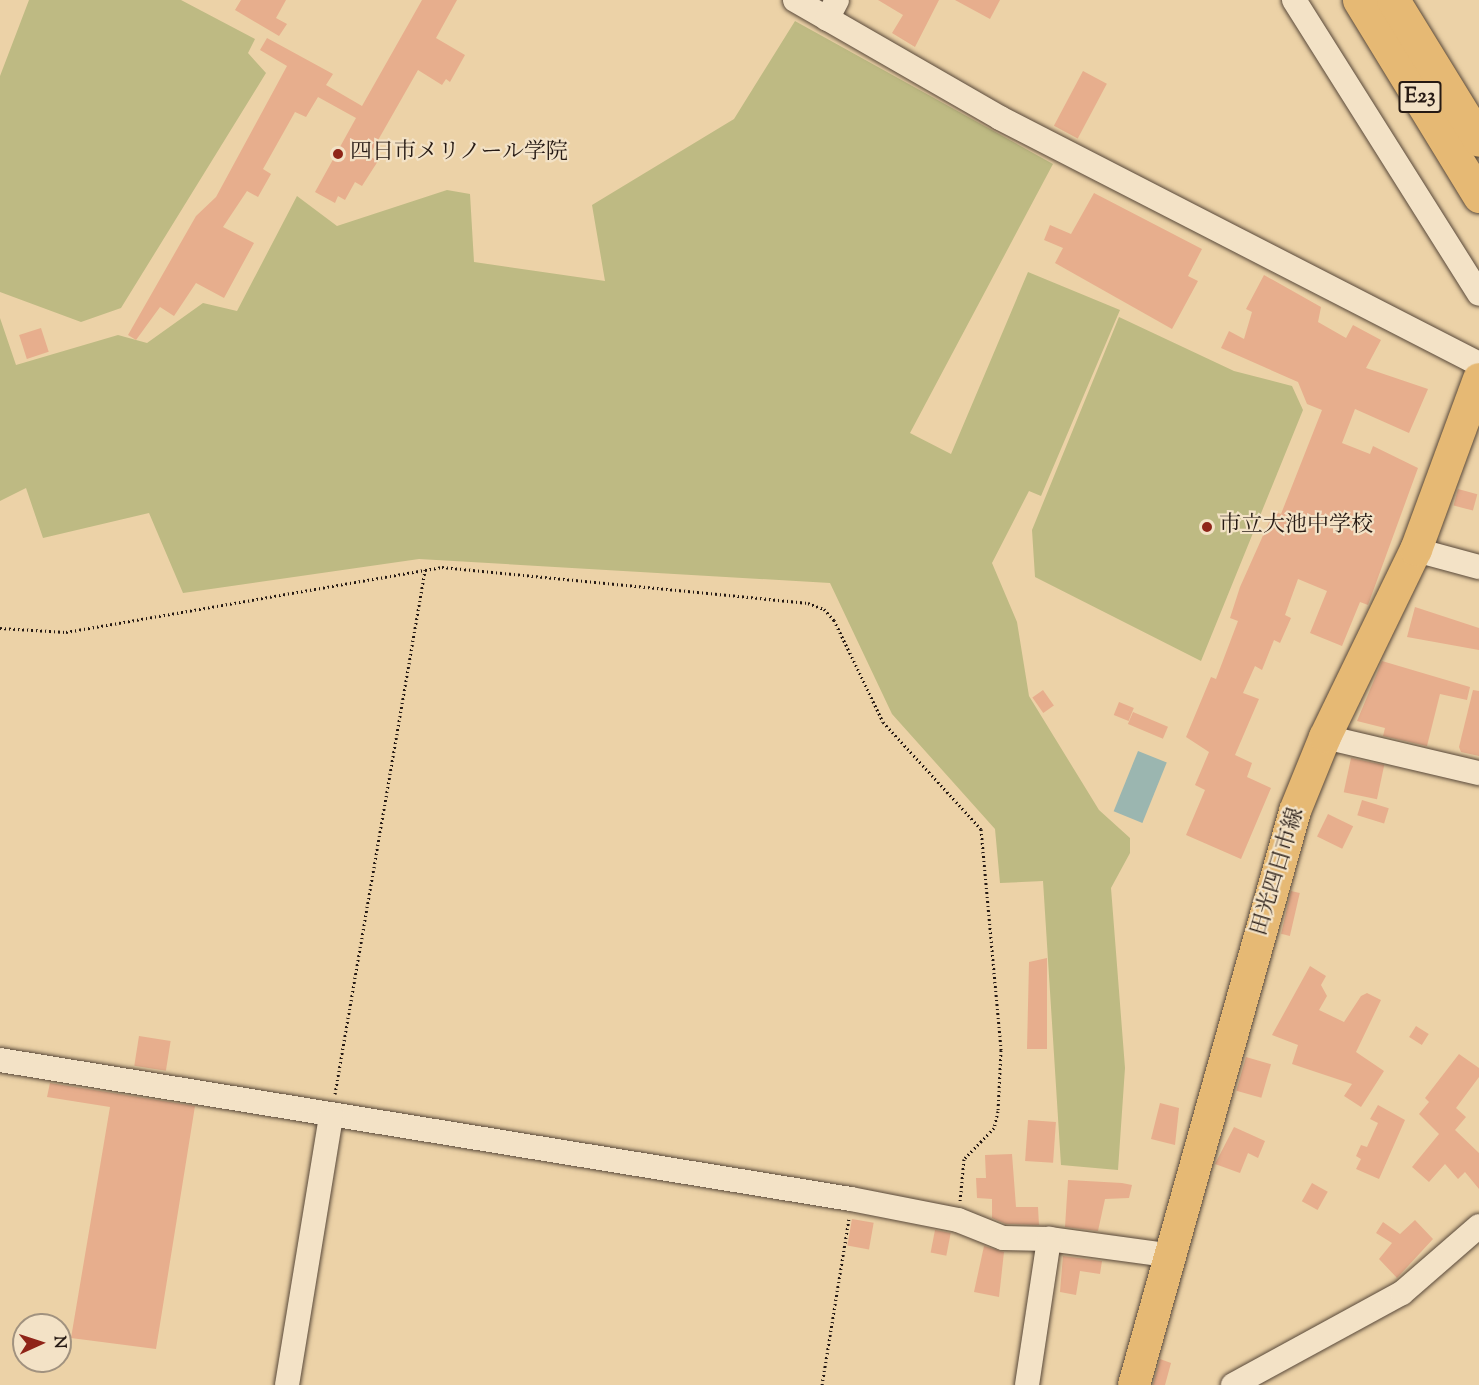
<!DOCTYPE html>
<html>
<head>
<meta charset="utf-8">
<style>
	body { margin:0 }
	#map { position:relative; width:1479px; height:1385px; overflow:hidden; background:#ecd2a7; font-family:"Sorts Mill Goudy","Noto Serif JP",serif }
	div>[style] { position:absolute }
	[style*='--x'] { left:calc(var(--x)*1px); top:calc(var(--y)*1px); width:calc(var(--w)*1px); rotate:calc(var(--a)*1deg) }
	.green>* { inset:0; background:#beba83 }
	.water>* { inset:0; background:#9bb6b0; transform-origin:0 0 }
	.building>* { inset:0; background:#e7ae8d; transform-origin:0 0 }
	.path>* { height:3px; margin-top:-1.5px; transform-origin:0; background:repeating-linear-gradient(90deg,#261a14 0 1.5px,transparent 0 4.5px) }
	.roads { filter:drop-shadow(0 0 2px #584839) drop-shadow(0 0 2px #584839) }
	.minor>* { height:24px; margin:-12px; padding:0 12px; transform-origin:12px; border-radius:12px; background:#f3e2c6 }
	.major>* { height:32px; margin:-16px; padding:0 16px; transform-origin:16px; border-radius:16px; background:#e6b974 }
	.highway>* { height:33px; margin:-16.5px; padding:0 16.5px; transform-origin:16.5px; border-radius:16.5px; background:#e6b974 }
	.dots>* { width:16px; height:16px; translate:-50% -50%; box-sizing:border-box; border:3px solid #f3e2c6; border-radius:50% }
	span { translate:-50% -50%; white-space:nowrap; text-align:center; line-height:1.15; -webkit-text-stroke:4.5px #f3e2c6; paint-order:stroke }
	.shield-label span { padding:2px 4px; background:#f3e2c6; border:2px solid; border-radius:4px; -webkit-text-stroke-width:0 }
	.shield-label { font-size:21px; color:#261a14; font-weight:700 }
	.poi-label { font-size:22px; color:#261a14 }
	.left { translate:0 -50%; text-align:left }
	.street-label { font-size:22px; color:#261a14 }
	.north { position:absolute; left:12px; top:1313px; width:60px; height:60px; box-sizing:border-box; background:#f3e2c6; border:2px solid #a1927f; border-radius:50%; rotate:87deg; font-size:16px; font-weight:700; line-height:24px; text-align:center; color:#261a14 }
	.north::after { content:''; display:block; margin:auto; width:21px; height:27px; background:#8f2418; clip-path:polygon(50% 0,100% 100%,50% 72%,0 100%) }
</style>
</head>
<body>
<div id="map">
	<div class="green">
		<i style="clip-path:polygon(29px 0,181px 0,255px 39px,248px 53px,266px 73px,121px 308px,81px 322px,0 292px,0 76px)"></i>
		<i style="clip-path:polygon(795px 21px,1053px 164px,910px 433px,951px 454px,1028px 272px,1120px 310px,1041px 496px,1029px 491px,992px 563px,1017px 622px,1029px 696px,1099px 810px,1130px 838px,1130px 853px,1111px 888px,1125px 1068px,1118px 1170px,1061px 1165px,1043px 881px,1000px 883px,995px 829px,892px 714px,830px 583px,419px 559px,183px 593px,149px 513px,43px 538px,26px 488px,0 501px,0 318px,16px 365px,118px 335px,147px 343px,203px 303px,237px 311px,297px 196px,337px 226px,447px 190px,470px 194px,474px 262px,605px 281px,592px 205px,734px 119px)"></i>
		<i style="clip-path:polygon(1119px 317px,1234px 371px,1292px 386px,1303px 410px,1201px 661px,1035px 577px,1032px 530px)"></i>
	</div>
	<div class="water">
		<i style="left:1138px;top:751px;width:31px;height:65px;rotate:22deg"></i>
	</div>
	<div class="building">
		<i style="clip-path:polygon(241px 0,286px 0,276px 18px,287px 24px,279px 36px,235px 10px)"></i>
		<i style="clip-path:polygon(422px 0,457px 0,436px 38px,465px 55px,450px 82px,446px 79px,442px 85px,418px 70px,369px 156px,378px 161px,362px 186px,355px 182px,345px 200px,338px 196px,335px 203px,315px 192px,356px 118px,318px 97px,306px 117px,295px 112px,263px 169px,271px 174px,258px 197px,247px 191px,223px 227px,254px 243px,224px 298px,196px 283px,174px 316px,160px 307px,136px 340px,128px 335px,196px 216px,216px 197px,287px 66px,260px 50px,267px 38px,333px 74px,326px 85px,362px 106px)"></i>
		<i style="clip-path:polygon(878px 0,939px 0,915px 47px,892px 33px,903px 15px)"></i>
		<i style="clip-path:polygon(955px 0,1000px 0,990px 19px)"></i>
		<i style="left:1083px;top:71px;width:27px;height:62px;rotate:28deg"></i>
		<i style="clip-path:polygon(1094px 193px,1202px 249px,1188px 276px,1198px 281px,1172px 329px,1055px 263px,1063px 248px,1044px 240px,1050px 225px,1071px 234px)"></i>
		<i style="clip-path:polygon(1264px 275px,1321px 307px,1318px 322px,1346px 338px,1353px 325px,1381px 340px,1366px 368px,1428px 389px,1409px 433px,1355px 409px,1342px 443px,1370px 454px,1373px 446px,1418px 468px,1368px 605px,1360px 602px,1342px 646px,1310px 633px,1327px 591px,1298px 579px,1285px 615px,1291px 618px,1280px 643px,1274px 640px,1262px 670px,1255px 666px,1243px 693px,1259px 699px,1235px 755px,1252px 763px,1247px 777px,1271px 788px,1241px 859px,1186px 835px,1205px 790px,1195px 785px,1209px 752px,1186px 737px,1211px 677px,1216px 679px,1238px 621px,1230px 618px,1240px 587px,1274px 511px,1281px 514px,1322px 410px,1307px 404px,1298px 382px,1221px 348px,1229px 331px,1244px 339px,1252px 312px,1246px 309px)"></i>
		<i style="left:41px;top:328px;width:25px;height:23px;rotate:72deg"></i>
		<i style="left:1458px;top:489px;width:20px;height:17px;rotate:15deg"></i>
		<i style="clip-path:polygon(1415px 607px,1479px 628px,1479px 650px,1407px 637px)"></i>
		<i style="clip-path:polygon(1382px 661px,1470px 687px,1467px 700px,1440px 694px,1427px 746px,1383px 736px,1385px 728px,1357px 721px)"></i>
		<i style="left:1043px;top:690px;width:19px;height:13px;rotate:55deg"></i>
		<i style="clip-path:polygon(1473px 690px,1479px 691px,1479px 756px,1461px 752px,1459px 747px)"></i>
		<i style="left:1119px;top:702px;width:16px;height:14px;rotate:22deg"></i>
		<i style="left:1133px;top:712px;width:38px;height:13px;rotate:23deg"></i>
		<i style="left:1351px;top:758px;width:34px;height:35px;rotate:12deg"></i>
		<i style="left:1362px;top:800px;width:28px;height:16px;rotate:17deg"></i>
		<i style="left:1328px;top:814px;width:28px;height:25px;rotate:26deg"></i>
		<i style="left:1291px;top:891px;width:9px;height:44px;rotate:13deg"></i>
		<i style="clip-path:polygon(1047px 958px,1047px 1049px,1027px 1049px,1029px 962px)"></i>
		<i style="clip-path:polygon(1310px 966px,1326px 976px,1321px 985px,1327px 996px,1319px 1010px,1344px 1022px,1361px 996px,1367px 993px,1381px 1000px,1356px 1052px,1384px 1071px,1361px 1107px,1344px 1096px,1352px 1084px,1292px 1064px,1298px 1045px,1272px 1035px)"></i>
		<i style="left:1416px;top:1026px;width:15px;height:13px;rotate:32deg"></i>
		<i style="left:139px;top:1036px;width:32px;height:30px;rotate:9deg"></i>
		<i style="clip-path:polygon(1459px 1054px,1479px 1068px,1479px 1077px,1456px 1108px,1466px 1117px,1455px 1130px,1479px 1153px,1479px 1189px,1465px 1172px,1458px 1179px,1445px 1164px,1429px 1182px,1412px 1167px,1439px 1134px,1419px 1114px,1429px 1102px,1425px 1098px)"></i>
		<i style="left:1246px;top:1057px;width:26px;height:35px;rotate:16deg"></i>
		<i style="clip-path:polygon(50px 1083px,195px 1106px,156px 1349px,71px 1338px,110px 1107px,47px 1097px)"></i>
		<i style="clip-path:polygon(1160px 1103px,1179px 1108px,1175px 1145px,1151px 1139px)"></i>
		<i style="clip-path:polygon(1378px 1105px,1405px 1120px,1379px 1179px,1356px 1169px,1361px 1159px,1356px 1156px,1361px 1145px,1367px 1147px,1378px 1123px,1370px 1119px)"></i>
		<i style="left:1028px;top:1120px;width:28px;height:41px;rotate:4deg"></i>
		<i style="clip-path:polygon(1234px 1127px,1265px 1141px,1258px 1158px,1248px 1153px,1240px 1173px,1215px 1164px)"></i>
		<i style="clip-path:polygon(1012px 1154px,1016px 1207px,1038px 1207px,1039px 1225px,1006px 1224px,992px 1218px,992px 1199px,977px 1198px,976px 1178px,986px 1178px,985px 1155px)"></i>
		<i style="clip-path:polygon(1068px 1180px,1122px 1183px,1132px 1185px,1129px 1198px,1105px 1199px,1098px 1231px,1065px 1227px)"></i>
		<i style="left:1312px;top:1183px;width:18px;height:21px;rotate:29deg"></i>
		<i style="left:852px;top:1219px;width:22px;height:27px;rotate:10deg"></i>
		<i style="clip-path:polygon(1415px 1220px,1433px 1239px,1397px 1278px,1379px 1259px,1392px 1243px,1376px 1233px,1383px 1222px,1400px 1234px)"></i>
		<i style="left:935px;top:1230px;width:16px;height:23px;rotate:11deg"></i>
		<i style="clip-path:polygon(984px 1246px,1004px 1252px,999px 1297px,974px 1292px)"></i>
		<i style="clip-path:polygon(1063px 1256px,1102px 1261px,1100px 1274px,1080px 1271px,1076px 1295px,1060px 1292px)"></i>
		<i style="clip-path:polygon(1160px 1359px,1171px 1363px,1165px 1385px,1153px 1385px)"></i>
	</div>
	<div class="path">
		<i style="--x:0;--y:628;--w:66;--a:3.5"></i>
		<i style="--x:66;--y:632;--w:382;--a:-9.8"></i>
		<i style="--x:442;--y:567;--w:368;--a:5.6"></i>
		<i style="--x:808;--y:603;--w:17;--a:21"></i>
		<i style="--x:824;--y:609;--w:15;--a:48"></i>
		<i style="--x:834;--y:620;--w:113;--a:64.3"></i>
		<i style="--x:883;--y:722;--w:145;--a:47.5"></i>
		<i style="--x:981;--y:829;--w:222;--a:84.8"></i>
		<i style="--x:1001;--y:1050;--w:61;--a:92.8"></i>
		<i style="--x:998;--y:1111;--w:17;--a:103"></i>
		<i style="--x:994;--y:1128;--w:43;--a:134.1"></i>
		<i style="--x:964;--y:1159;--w:42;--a:95.4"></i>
		<i style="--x:335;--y:1094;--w:532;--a:-80.25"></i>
		<i style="--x:822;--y:1385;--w:168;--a:-80.8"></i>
	</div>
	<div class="roads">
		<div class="minor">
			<i style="--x:795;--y:0;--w:237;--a:29.9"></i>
			<i style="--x:1000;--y:118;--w:538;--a:27.18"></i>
			<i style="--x:1294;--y:0;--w:347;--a:57.8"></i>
			<i style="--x:827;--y:19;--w:21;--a:-62"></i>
			<i style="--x:1416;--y:550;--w:65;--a:15.1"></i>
			<i style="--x:1325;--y:737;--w:158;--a:13.2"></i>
			<i style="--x:0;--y:1060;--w:862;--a:9.28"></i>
			<i style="--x:851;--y:1199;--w:109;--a:11.1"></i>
			<i style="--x:958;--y:1220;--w:48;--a:21.8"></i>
			<i style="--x:1003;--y:1238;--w:46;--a:1.2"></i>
			<i style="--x:1049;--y:1239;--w:125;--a:7.8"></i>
			<i style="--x:287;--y:1385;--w:273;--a:-80.7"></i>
			<i style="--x:1027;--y:1385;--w:148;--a:-81.4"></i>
			<i style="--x:1233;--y:1385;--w:192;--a:-28.6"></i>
			<i style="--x:1402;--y:1293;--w:102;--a:-41"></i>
		</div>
		<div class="major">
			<i style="--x:1134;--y:1385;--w:596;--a:-74.33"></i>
			<i style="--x:1295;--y:811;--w:80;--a:-67.9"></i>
			<i style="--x:1325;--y:737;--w:208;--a:-64.1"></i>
			<i style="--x:1416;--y:550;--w:182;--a:-69.8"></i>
		</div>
		<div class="highway">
			<i style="--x:1359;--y:0;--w:230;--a:58.5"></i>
			<i style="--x:1393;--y:0;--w:164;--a:58.4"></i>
		</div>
	</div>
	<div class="dots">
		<i style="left:338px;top:154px;background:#8f2418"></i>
		<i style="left:1207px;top:527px;background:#8f2418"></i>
	</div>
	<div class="shield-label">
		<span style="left:1420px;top:97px">E23</span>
	</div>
	<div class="poi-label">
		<span class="left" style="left:350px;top:154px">四日市メリノール学院</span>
		<span class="left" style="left:1219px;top:527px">市立大池中学校</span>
	</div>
	<div class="street-label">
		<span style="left:1279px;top:872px;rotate:-73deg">田光四日市線</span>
	</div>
	<div class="north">N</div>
</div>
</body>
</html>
